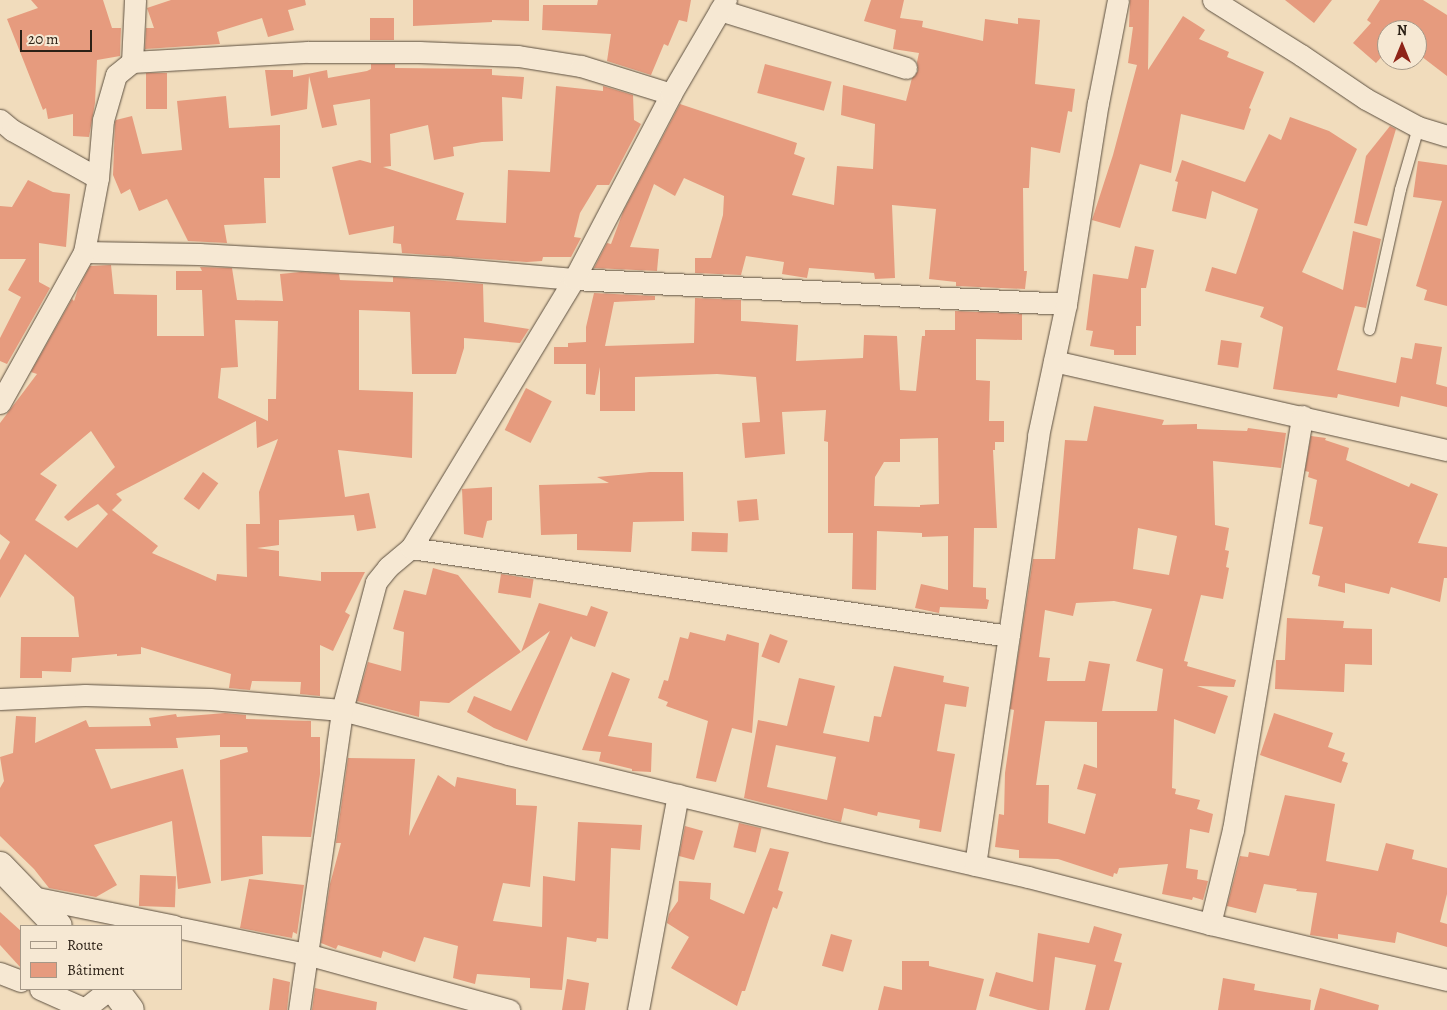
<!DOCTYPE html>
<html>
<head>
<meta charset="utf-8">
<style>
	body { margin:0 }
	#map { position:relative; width:1447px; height:1010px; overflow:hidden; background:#f1dcbc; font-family:Alegreya,serif }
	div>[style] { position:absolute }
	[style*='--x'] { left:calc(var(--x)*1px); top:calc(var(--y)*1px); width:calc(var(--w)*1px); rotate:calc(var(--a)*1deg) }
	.building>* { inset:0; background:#e69b7e; transform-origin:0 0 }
	.roads { filter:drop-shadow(0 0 1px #5d5040) drop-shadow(0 0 1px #5d5040) }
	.service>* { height:11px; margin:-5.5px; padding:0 5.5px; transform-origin:5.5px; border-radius:5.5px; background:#f6e8d3 }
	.minor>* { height:21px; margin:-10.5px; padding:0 10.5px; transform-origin:10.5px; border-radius:10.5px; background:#f6e8d3 }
	.tertiary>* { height:28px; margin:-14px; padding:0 14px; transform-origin:14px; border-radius:14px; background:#f6e8d3 }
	span { translate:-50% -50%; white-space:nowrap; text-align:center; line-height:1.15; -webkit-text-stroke:4.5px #f6e8d3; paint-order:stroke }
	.legend { position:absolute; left:20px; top:925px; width:162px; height:65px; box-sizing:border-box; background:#f6e8d3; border:1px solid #a59887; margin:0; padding:6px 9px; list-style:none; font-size:15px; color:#2c2116 }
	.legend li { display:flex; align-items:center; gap:10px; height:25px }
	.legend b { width:25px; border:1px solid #a59887 }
	.north { position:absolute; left:1377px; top:20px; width:50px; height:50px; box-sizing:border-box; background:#f6e8d3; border:1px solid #a59887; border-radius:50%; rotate:0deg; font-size:14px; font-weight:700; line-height:20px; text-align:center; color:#2c2116 }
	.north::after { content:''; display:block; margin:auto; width:18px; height:22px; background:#8f2418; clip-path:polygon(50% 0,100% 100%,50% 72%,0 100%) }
	.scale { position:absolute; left:20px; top:30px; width:72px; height:22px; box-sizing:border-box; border:2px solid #2c2116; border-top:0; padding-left:6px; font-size:15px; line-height:18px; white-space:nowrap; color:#2c2116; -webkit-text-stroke:4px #f6e8d3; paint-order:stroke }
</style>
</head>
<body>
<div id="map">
	<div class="building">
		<i style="clip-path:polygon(31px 0,103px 0,112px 28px,121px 28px,120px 56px,97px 60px,95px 103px,89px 137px,73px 136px,73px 114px,48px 119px,46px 108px,43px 110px,7px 19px,38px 8px)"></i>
		<i style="clip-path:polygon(171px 0,305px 0,306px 5px,288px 10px,294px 30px,268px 37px,262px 18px,217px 32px,220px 44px,145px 49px,146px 28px,154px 28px,147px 8px)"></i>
		<i style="clip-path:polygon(413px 0,529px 0,529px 21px,492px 20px,492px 22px,413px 26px)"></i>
		<i style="clip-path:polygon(598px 0,691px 0,687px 22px,679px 20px,668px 46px,664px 44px,651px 75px,607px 61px,611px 34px,542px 30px,543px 5px,597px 5px)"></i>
		<i style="clip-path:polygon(871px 0,904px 0,900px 18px,923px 21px,922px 27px,983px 41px,985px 19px,1018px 24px,1018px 18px,1040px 20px,1035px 84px,1075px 89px,1072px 112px,1068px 111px,1060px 153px,1031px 147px,1029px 188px,1023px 188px,1024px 271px,1027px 271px,1025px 289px,956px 286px,956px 282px,929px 279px,936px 209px,892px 205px,895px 278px,875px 279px,874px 273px,809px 268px,807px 278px,782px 274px,784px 262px,746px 256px,741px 275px,695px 273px,695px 258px,711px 258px,723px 215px,724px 196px,684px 178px,675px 196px,654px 184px,630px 247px,659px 249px,657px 271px,594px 268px,607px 243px,611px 244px,623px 212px,680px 104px,797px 143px,794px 154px,805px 158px,792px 195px,834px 205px,837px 166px,873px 169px,875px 124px,841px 115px,843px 85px,906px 101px,912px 78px,918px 71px,917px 62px,919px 53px,893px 49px,896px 30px,864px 21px)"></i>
		<i style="clip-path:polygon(1130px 0,1149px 0,1148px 70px,1183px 16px,1205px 30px,1199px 39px,1229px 52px,1227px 57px,1264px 72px,1249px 108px,1251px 109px,1244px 130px,1181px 114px,1171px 173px,1140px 164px,1120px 228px,1092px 220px,1113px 155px,1137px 65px,1128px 63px,1133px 27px,1129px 27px)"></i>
		<i style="clip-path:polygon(1285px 0,1332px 0,1314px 23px)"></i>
		<i style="clip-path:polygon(1380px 0,1423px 0,1447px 15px,1447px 76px,1417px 53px,1417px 30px,1387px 30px,1387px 51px,1376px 63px,1353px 43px,1371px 23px,1367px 20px)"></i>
		<i style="left:394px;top:18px;width:22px;height:24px;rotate:90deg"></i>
		<i style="clip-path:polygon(371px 64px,395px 64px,395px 68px,492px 69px,492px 75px,524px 77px,522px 99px,502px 97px,503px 141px,482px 142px,453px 147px,454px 156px,434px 160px,428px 125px,390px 134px,391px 166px,383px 167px,464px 193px,456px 220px,506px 223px,508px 170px,550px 172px,556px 86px,603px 91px,603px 86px,633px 95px,634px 120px,641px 124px,609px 185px,597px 185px,580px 213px,574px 237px,581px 238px,571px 257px,543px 257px,542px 261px,527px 262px,402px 253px,401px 244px,393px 243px,394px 226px,349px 235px,332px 167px,360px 160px,371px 163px,370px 99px,333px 105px,337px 125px,322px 128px,309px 76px,307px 109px,271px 116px,265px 70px,293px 70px,293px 77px,327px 70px,328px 78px,367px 71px,371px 69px)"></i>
		<i style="left:765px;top:64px;width:69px;height:30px;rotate:15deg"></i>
		<i style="left:167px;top:73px;width:36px;height:21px;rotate:90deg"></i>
		<i style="clip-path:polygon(226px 96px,229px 128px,280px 125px,280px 178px,264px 178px,266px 223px,224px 225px,227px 243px,188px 241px,167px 199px,139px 211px,130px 189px,121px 194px,113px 175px,115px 122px,116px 120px,132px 116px,142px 154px,182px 150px,177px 101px)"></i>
		<i style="clip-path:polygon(1290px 117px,1329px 131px,1357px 149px,1302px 272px,1343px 290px,1353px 231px,1381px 239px,1366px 308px,1355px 306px,1337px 370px,1396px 383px,1401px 357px,1412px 359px,1415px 343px,1442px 347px,1436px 384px,1447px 387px,1447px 407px,1401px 396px,1399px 407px,1338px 394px,1337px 398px,1273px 389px,1283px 327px,1260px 317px,1264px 307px,1205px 291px,1212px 267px,1236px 274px,1258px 209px,1212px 191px,1206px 219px,1172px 211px,1178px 182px,1175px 181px,1182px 160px,1245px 182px,1269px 134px,1281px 140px)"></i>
		<i style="clip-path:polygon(1390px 126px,1396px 129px,1367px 226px,1354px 223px,1366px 156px)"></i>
		<i style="clip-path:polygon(1418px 161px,1447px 165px,1447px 306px,1424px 300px,1427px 290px,1416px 286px,1442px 201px,1413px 197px)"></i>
		<i style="clip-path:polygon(28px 180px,53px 192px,70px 194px,66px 247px,39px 243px,39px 282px,50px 288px,7px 364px,0 361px,0 338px,21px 297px,8px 290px,26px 259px,0 259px,0 206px,12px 207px)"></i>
		<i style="clip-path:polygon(1135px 246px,1154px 250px,1146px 288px,1141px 288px,1141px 326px,1136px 326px,1136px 355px,1114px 355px,1114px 350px,1090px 346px,1093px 331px,1086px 330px,1093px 274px,1128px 279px)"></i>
		<i style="clip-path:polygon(evenodd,111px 265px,114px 294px,157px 295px,157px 336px,204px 336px,202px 290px,176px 290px,176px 271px,202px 271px,200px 267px,232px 268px,237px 300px,283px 301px,280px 274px,301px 272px,339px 274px,340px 280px,393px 282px,393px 277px,483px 284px,484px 322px,529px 329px,520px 343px,464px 338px,464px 348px,456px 374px,412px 374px,410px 312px,359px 310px,359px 390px,413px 392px,412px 458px,338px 450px,345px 497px,369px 493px,376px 528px,357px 531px,354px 515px,279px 520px,279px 545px,257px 548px,279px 551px,279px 576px,321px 581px,321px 572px,365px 572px,345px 612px,350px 615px,333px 651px,320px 645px,320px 696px,300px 694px,301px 682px,252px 681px,250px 690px,229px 688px,231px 674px,141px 647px,141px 654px,117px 656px,117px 654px,72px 658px,71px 672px,42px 671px,42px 678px,20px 678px,21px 637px,79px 637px,74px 597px,25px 554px,0 598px,0 560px,10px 542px,0 534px,0 423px,37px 374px,31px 372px,72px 299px,74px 301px,78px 289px,90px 266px,111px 265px,235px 320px,278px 321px,276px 399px,268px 399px,268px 421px,218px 398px,221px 368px,238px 367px,235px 320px,111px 265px,256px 421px,257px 448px,278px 439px,259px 492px,260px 524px,246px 524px,247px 577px,217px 574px,216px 581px,152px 553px,158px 546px,112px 510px,122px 500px,116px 494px,256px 421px,111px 265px,91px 431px,115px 467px,64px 517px,68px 521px,98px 504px,108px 514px,77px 548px,35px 520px,57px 485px,40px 474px,91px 431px)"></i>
		<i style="clip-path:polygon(evenodd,594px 293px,655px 296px,655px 300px,614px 302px,605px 346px,694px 343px,695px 298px,741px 300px,741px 321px,798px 325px,796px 361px,863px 358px,864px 335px,897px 336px,900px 390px,916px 391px,922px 336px,925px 336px,925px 330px,955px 330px,955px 311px,1022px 314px,1022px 340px,976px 339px,976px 380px,990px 381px,989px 421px,1004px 421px,1004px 442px,995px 442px,995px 450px,993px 450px,997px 528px,974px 528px,973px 587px,986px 588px,986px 599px,989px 600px,987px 609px,940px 607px,939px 613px,915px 608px,921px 584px,948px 590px,948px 536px,922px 537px,922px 533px,877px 531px,876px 590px,852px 589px,853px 533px,828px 533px,828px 442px,824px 441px,826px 410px,782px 412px,785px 454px,745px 458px,742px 423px,760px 422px,756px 377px,717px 374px,635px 377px,635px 411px,600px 411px,600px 367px,595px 395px,586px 394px,586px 364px,554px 364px,554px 347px,568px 347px,568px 343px,586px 342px,586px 327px,594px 293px,938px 438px,939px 504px,920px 505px,920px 507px,874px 506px,875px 477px,884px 462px,900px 462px,900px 439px,938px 438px)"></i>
		<i style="left:1221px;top:340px;width:21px;height:25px;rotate:8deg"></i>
		<i style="left:526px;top:388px;width:29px;height:47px;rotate:27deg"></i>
		<i style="clip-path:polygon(evenodd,1094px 406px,1164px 420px,1162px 425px,1197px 424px,1197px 429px,1247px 431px,1248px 428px,1286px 433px,1281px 468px,1213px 461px,1215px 525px,1229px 528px,1225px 550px,1229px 551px,1226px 567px,1229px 568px,1223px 599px,1201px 595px,1184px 661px,1188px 662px,1187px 666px,1236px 680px,1234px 687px,1197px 686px,1228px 696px,1215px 734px,1174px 719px,1172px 788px,1176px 789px,1175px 794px,1200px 800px,1197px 809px,1213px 814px,1209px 833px,1190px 829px,1186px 868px,1198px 870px,1197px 879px,1208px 881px,1203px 900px,1193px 897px,1192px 900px,1162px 894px,1168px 864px,1119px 868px,1117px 874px,1114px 873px,1113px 877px,1058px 859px,1019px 858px,1019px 850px,995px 847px,999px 814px,1004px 815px,1005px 773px,1014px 710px,1010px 709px,1033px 559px,1055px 559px,1065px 440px,1087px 441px,1094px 406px,1138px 528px,1177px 536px,1169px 575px,1133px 569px,1138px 528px,1094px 406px,1114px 601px,1152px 609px,1136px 661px,1163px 669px,1157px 711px,1102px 711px,1110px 664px,1089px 661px,1085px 681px,1047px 681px,1050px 658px,1039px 657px,1045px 610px,1073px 616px,1076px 603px,1114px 601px,1094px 406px,1045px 721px,1097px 722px,1097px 768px,1084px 764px,1077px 789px,1096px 794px,1085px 834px,1048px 823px,1049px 785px,1036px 785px,1045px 721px)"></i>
		<i style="clip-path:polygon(1311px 436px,1326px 438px,1325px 440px,1349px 448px,1346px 460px,1409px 487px,1411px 483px,1438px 494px,1418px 543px,1447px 547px,1447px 578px,1444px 578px,1440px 602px,1391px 587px,1389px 594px,1345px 583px,1345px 593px,1318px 586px,1320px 576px,1312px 574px,1323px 527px,1309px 524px,1317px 480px,1308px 477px,1309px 472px,1305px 471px)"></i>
		<i style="left:203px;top:472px;width:19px;height:33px;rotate:36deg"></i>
		<i style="clip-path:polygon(650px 472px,683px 472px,684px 521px,633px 522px,631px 552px,577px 550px,577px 534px,541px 535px,539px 485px,609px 483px,597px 477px)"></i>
		<i style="clip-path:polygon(492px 487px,492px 520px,487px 521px,483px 538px,464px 534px,462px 489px)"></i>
		<i style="left:757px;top:499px;width:21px;height:20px;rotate:85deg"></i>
		<i style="left:692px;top:532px;width:36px;height:19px;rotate:2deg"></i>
		<i style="clip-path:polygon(433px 568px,458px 575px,521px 652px,449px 703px,420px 701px,419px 717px,357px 701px,368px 662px,401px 671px,404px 632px,393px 629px,404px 590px,426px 595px)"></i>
		<i style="left:501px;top:574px;width:33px;height:19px;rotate:9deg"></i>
		<i style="clip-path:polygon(539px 603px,587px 616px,591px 606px,608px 612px,595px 647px,573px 639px,571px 636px,527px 741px,494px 728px,467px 712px,474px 696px,511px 711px,550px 631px,521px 652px)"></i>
		<i style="clip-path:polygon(1287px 618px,1344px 621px,1343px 628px,1372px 629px,1372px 665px,1345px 664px,1344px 692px,1275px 689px,1276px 660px,1285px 660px)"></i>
		<i style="clip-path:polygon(690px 632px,725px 641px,727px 634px,759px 643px,752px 733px,732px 728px,716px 782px,696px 778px,708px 721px,666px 706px,668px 702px,658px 698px,664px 680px,668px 681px,680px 637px,688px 639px)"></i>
		<i style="left:770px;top:634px;width:19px;height:24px;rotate:21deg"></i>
		<i style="clip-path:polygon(evenodd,894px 666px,944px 676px,943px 682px,969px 687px,966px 707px,945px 704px,937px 751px,955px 754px,941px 832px,919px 828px,920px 820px,878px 812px,877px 816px,844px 808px,841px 822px,744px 798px,758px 720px,787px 726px,799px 678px,835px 686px,823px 733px,869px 742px,874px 716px,881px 717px,894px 666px,776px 745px,836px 757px,827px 800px,767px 787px,776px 745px)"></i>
		<i style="clip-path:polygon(612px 672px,630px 679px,608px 736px,652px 743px,651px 772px,632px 771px,632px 769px,599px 761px,601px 752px,582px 750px)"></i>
		<i style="clip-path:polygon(225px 713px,246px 715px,246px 719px,311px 721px,311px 737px,320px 737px,320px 774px,311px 837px,262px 836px,263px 874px,221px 881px,220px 760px,248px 752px,247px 747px,220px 747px,220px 735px,176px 738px,178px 748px,95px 749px,111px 789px,183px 769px,211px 883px,178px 889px,172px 821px,94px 845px,117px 885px,96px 897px,49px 888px,34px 869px,0 836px,0 788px,4px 781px,0 757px,13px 753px,16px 716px,36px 717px,35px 743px,86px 720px,89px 727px,151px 726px,149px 718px,176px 714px,177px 717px)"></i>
		<i style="clip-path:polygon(1274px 713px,1333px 733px,1328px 747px,1345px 753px,1342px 761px,1348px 763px,1341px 783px,1260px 755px)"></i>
		<i style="clip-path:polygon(348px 758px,415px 759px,409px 836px,438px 775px,455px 787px,457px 777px,516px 789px,516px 805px,537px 806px,530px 887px,503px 883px,493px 921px,542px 927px,543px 876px,575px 881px,578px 822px,642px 825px,640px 850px,611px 848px,608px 939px,597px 938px,596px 942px,567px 937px,562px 990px,530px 988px,530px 978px,477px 974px,475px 984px,453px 978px,458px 946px,424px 937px,415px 962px,383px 951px,381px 958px,338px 945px,336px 949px,321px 943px,330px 884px,341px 843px,336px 843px)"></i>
		<i style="clip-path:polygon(1285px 795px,1335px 804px,1326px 861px,1378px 871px,1386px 843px,1414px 850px,1412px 859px,1447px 868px,1447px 894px,1440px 922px,1447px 924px,1447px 947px,1397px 932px,1395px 943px,1338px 934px,1338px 939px,1310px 935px,1317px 893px,1296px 891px,1297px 889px,1264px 884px,1256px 913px,1227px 906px,1240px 856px,1248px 857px,1249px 852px,1269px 856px)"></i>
		<i style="left:739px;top:823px;width:23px;height:25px;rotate:13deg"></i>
		<i style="clip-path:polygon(685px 826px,703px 831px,694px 860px,679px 856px)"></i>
		<i style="clip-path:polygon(770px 848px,789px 852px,778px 890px,783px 892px,777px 909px,773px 907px,745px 991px,742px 991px,737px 1006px,671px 968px,689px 937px,667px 923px,669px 914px,678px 901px,679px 881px,711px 883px,710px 899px,744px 914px)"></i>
		<i style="left:140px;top:875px;width:36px;height:31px;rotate:2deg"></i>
		<i style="clip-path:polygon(249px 879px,304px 885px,297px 934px,293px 932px,292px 938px,240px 928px)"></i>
		<i style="clip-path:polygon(0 912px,21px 931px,21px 968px,0 945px)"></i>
		<i style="clip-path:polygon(1094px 926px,1122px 934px,1114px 961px,1122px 963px,1109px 1010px,1085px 1010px,1096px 965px,1055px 957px,1049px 1010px,1038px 1010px,989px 996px,996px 972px,1033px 982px,1038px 933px,1089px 943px)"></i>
		<i style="left:831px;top:934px;width:22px;height:33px;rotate:16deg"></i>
		<i style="clip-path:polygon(902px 961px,929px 961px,929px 966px,984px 979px,976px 1010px,878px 1010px,884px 986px,902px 990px)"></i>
		<i style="clip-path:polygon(273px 978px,290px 982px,287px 1010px,269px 1010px)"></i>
		<i style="clip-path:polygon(1223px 978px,1255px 984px,1254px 990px,1311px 1000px,1310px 1010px,1218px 1010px)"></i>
		<i style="clip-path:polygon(567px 979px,589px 983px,585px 1010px,562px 1010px)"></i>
		<i style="clip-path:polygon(315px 988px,377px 1002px,376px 1010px,312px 1010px)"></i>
		<i style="clip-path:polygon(1320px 988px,1379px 1005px,1378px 1010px,1314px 1010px)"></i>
	</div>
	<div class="roads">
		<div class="service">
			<i style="--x:1369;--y:329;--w:143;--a:-77.5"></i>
			<i style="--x:1400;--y:189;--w:65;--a:-73.8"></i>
		</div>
		<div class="minor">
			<i style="--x:1213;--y:0;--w:104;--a:32"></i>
			<i style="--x:1301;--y:55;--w:78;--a:34.1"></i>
			<i style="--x:1366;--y:99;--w:59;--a:28.3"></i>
			<i style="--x:1418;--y:127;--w:30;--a:17"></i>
			<i style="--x:720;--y:10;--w:195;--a:17.3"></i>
			<i style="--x:132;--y:62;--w:176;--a:-3.3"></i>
			<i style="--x:308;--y:52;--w:111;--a:0"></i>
			<i style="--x:419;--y:52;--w:99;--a:2.3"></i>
			<i style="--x:518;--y:56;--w:64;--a:9"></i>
			<i style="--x:581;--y:66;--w:94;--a:17.3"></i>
			<i style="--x:0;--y:120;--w:16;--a:40"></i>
			<i style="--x:12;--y:130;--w:98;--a:29.2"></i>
			<i style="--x:84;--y:252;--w:115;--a:1"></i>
			<i style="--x:199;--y:254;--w:249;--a:3.2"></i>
			<i style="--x:448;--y:268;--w:126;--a:5"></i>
			<i style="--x:574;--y:279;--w:493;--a:2.9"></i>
			<i style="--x:1054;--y:361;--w:403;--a:12.8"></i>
			<i style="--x:0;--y:403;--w:173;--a:-60.9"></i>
			<i style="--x:84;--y:252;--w:75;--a:-79.3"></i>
			<i style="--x:98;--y:178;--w:58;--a:-85.1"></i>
			<i style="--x:103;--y:120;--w:47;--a:-73.9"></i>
			<i style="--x:116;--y:75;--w:21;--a:-39"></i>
			<i style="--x:132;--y:62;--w:62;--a:-87.2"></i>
			<i style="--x:411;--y:548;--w:604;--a:8.37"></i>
			<i style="--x:0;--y:699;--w:85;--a:-2.7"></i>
			<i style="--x:85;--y:695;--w:125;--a:1.8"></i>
			<i style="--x:210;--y:699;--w:132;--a:4.8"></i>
			<i style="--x:342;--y:710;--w:172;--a:14.8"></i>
			<i style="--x:508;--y:754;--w:327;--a:13.6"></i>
			<i style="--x:826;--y:831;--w:207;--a:12.8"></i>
			<i style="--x:1028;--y:877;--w:188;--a:14.5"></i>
			<i style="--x:1210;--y:924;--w:244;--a:13.3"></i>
			<i style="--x:975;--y:865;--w:434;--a:-81.6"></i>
			<i style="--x:1038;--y:436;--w:135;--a:-78"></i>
			<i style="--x:1066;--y:304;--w:204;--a:-81"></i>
			<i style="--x:1098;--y:103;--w:105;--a:-79"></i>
			<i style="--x:32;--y:897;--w:145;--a:11.5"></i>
			<i style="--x:1210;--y:924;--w:97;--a:-76.3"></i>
			<i style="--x:1233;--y:830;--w:420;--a:-80.5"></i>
			<i style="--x:181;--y:928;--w:128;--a:11.7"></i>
			<i style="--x:306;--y:954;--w:211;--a:15.4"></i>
			<i style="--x:0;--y:973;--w:22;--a:21"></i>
			<i style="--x:40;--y:989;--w:49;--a:24"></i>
			<i style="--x:83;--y:1010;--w:34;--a:-38"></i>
			<i style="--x:299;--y:1010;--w:303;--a:-81.8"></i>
			<i style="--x:342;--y:710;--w:132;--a:-75.1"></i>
			<i style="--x:376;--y:582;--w:19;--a:-51"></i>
			<i style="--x:388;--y:567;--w:30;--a:-40"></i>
			<i style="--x:411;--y:548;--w:315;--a:-58.8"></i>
			<i style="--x:574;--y:279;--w:209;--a:-62.3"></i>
			<i style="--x:671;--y:94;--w:109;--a:-59.7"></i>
			<i style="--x:638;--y:1010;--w:219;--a:-79.5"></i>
		</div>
		<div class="tertiary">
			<i style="--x:0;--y:866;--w:83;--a:46"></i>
			<i style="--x:114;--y:989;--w:26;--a:53"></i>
		</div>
	</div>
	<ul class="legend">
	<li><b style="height:6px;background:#f6e8d3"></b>Route</li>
	<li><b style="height:14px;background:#e69b7e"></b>Bâtiment</li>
	</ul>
	<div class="north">N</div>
	<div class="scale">20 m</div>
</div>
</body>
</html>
